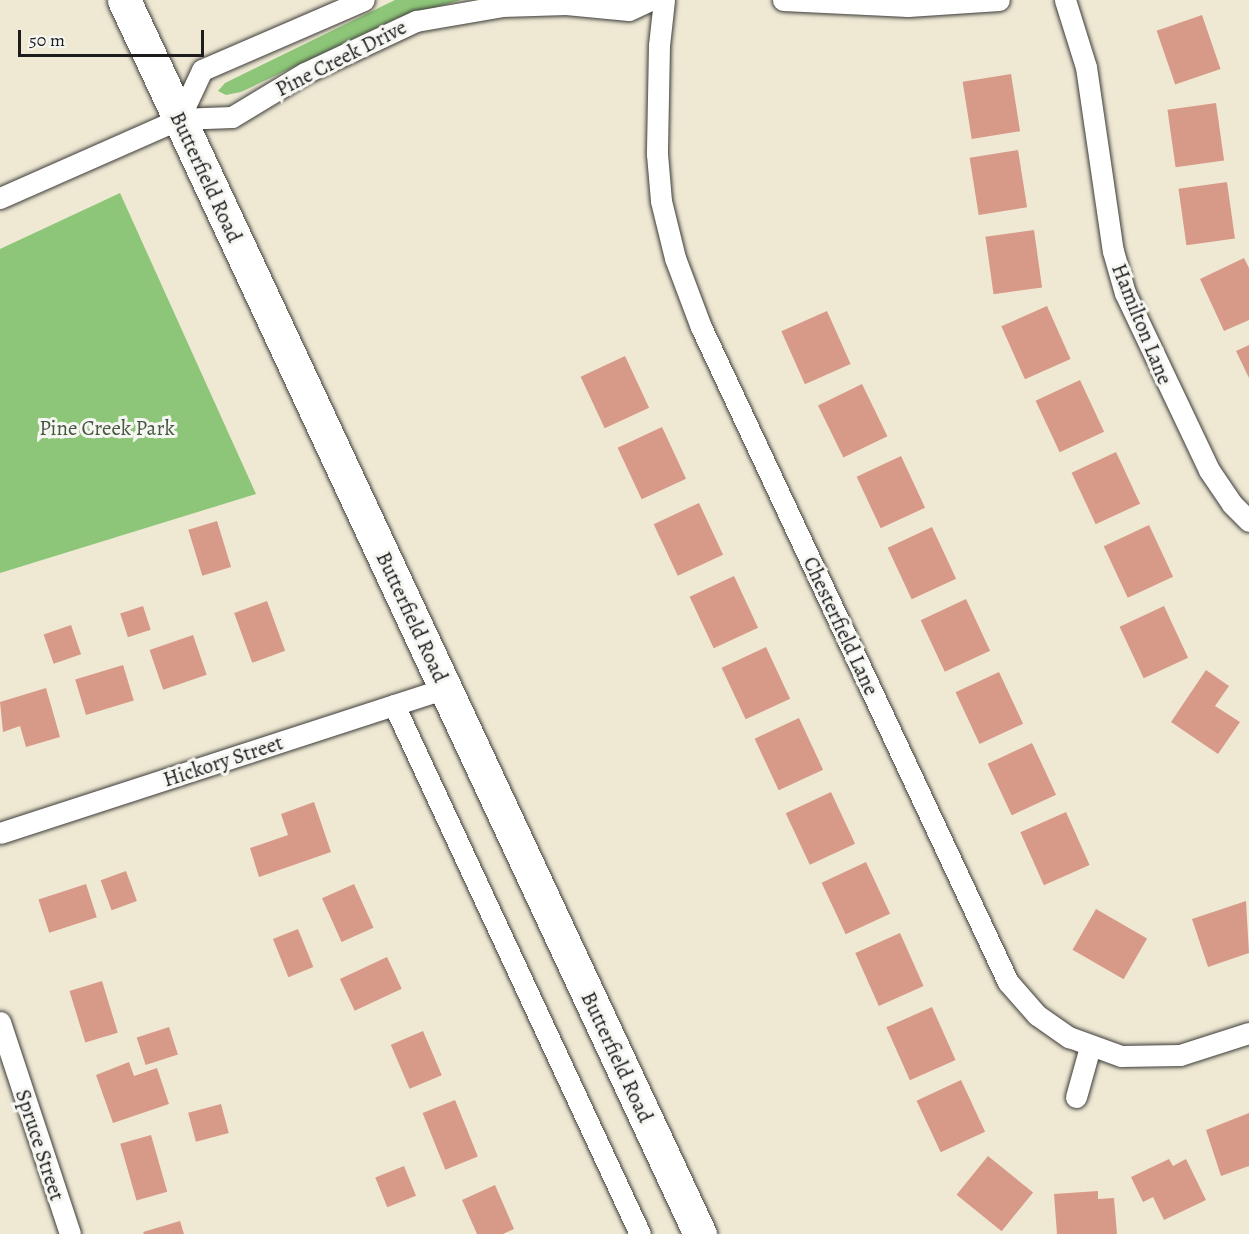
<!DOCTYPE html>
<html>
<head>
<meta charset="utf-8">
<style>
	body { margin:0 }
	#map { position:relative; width:1249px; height:1234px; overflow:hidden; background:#efe9d4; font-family:Alegreya,serif }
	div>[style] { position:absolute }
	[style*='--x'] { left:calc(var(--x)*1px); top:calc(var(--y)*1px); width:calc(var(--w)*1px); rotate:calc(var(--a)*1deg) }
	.green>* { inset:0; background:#8ec679 }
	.building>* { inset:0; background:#d89a88; transform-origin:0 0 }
	.roads { filter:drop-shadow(0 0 2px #3c3b38) drop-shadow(0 0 2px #3c3b38) }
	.minor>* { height:21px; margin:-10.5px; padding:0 10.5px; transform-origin:10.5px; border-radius:10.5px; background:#fff }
	.primary>* { height:33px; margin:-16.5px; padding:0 16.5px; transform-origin:16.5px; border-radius:16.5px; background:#fff }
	span { translate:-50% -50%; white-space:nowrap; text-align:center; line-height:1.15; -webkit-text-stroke:6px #f6f6f2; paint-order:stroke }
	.street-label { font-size:21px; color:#1c1c1c }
	.park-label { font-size:21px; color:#44583d }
	.scale { position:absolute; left:18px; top:30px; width:186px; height:27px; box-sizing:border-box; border:3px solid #1c1c1c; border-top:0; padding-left:8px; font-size:18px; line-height:21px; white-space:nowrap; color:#1c1c1c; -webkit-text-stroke:4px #f6f6f2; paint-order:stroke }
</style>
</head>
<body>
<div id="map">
	<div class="green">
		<i style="clip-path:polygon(395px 0,461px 0,397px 18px,241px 92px,226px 95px,218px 91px,225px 83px)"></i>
		<i style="clip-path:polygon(120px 193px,256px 494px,0 573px,0 249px)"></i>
	</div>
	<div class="building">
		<i style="left:1202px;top:15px;width:57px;height:48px;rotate:71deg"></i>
		<i style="left:1011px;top:74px;width:58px;height:49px;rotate:81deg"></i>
		<i style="left:1216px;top:103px;width:58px;height:49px;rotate:82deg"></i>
		<i style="left:1018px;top:150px;width:58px;height:49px;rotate:81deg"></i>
		<i style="left:1227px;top:182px;width:57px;height:49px;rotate:82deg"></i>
		<i style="left:1034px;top:230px;width:58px;height:49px;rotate:82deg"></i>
		<i style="clip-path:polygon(1244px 258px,1249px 268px,1249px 320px,1224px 331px,1200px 279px)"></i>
		<i style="left:1047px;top:306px;width:58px;height:50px;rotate:66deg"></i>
		<i style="left:827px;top:311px;width:58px;height:50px;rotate:66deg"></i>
		<i style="clip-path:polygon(1249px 345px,1249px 378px,1236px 351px)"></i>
		<i style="left:625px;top:356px;width:57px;height:49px;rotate:65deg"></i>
		<i style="left:1080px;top:380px;width:57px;height:49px;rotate:65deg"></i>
		<i style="left:862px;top:384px;width:58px;height:49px;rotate:64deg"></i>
		<i style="left:662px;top:427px;width:57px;height:49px;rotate:65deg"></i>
		<i style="left:1116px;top:452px;width:57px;height:49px;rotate:65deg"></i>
		<i style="left:901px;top:456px;width:57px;height:49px;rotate:65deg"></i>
		<i style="left:699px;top:503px;width:57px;height:50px;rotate:65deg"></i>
		<i style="left:217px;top:521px;width:48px;height:30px;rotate:73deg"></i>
		<i style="left:1149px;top:525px;width:57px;height:50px;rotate:65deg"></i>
		<i style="left:932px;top:527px;width:57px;height:49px;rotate:65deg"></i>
		<i style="left:734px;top:576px;width:57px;height:49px;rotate:65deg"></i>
		<i style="left:966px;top:599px;width:57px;height:50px;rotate:65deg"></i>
		<i style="left:267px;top:601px;width:53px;height:35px;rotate:70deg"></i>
		<i style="left:143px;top:606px;width:25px;height:24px;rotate:72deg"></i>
		<i style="left:1164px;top:606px;width:57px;height:49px;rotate:65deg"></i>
		<i style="left:71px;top:625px;width:31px;height:29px;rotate:71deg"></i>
		<i style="left:193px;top:635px;width:42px;height:46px;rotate:71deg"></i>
		<i style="left:766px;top:647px;width:57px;height:49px;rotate:65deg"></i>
		<i style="left:123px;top:665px;width:37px;height:50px;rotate:73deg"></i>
		<i style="clip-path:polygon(1206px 670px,1229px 686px,1215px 706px,1240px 722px,1218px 754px,1171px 722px)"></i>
		<i style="left:999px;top:672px;width:57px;height:48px;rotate:65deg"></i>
		<i style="clip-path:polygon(46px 688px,60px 737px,26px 747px,20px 726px,3px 732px,0 702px)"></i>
		<i style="left:799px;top:718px;width:57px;height:49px;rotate:65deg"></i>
		<i style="left:1032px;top:743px;width:57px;height:49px;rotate:65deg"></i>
		<i style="left:831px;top:792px;width:57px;height:50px;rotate:65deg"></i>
		<i style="clip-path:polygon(314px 802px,331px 852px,259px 877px,250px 848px,288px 835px,281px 814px)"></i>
		<i style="left:1066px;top:812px;width:58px;height:50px;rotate:66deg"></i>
		<i style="left:866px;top:862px;width:57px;height:49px;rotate:65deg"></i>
		<i style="left:126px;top:871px;width:32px;height:27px;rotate:70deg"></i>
		<i style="left:86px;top:884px;width:35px;height:50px;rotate:72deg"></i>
		<i style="left:354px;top:884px;width:48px;height:35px;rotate:66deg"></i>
		<i style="clip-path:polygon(1246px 901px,1249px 953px,1208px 967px,1192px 919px)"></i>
		<i style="left:1096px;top:909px;width:59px;height:47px;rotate:30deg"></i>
		<i style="left:298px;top:929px;width:41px;height:27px;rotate:68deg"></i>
		<i style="left:900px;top:933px;width:58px;height:49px;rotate:66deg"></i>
		<i style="left:387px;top:957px;width:35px;height:52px;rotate:65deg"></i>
		<i style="left:102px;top:981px;width:54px;height:34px;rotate:73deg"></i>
		<i style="left:932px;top:1007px;width:58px;height:50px;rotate:66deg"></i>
		<i style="left:169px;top:1027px;width:29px;height:34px;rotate:72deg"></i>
		<i style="left:423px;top:1031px;width:48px;height:35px;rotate:67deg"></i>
		<i style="clip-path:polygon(129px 1062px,134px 1076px,157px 1068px,169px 1104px,113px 1123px,96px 1075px)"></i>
		<i style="left:961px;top:1080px;width:57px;height:49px;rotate:65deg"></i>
		<i style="left:455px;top:1100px;width:61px;height:35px;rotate:68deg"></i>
		<i style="left:221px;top:1104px;width:30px;height:34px;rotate:75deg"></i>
		<i style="clip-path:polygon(1249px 1113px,1249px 1166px,1221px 1176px,1206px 1130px)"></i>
		<i style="left:151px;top:1135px;width:59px;height:32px;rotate:74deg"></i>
		<i style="left:988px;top:1156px;width:58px;height:50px;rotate:39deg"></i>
		<i style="clip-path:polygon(1169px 1159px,1173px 1166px,1186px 1159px,1206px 1200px,1164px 1220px,1153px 1197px,1143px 1202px,1131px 1177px)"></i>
		<i style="left:404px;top:1166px;width:32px;height:31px;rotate:68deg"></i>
		<i style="clip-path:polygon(495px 1185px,514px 1229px,503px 1234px,477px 1234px,462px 1200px)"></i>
		<i style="clip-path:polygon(1098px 1191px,1098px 1199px,1114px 1198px,1117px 1234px,1057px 1234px,1054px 1194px)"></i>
		<i style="clip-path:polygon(180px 1221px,184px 1234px,144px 1234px,143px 1232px)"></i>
	</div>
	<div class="roads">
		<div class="minor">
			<i style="--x:664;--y:0;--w:45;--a:96.3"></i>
			<i style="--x:659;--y:45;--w:109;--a:91.1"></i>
			<i style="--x:657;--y:154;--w:47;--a:85.1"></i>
			<i style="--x:661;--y:201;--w:59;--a:76.2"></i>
			<i style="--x:675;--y:258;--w:74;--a:69.4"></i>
			<i style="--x:701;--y:327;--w:723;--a:64.89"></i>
			<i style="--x:1008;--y:982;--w:44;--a:48.7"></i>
			<i style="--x:1037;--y:1015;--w:39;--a:35"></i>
			<i style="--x:1069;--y:1037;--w:55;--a:20.1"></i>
			<i style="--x:1121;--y:1056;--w:59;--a:-1"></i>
			<i style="--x:1180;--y:1055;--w:72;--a:-17.7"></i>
			<i style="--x:783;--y:0;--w:125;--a:2.7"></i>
			<i style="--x:908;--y:6;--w:91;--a:-3.8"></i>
			<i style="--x:1065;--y:0;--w:70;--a:72.6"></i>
			<i style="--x:1086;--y:67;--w:186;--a:81.7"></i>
			<i style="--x:1113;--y:251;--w:44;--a:74.1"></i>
			<i style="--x:1125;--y:293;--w:196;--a:64.6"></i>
			<i style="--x:1209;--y:470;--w:41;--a:55.9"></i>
			<i style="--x:1232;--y:504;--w:24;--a:45"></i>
			<i style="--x:179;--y:119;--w:54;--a:-64.9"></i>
			<i style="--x:202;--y:70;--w:176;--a:-23.4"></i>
			<i style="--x:0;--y:198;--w:196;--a:-23.8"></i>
			<i style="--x:179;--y:119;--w:53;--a:-2.2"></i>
			<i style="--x:232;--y:117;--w:85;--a:-31.1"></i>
			<i style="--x:305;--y:73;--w:123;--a:-25.1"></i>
			<i style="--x:416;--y:21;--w:87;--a:-9.9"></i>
			<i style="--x:502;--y:6;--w:64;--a:-1.8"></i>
			<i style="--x:566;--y:4;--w:63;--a:5.4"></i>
			<i style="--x:629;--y:10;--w:23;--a:-25"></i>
			<i style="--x:394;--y:705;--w:583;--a:65.06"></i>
			<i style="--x:0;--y:833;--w:468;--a:-18"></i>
			<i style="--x:0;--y:1022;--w:223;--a:71.7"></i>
			<i style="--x:1076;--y:1097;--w:52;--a:-74.4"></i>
		</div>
		<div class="primary">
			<i style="--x:124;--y:0;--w:1362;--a:64.98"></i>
		</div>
	</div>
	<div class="street-label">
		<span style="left:341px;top:58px;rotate:-27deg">Pine Creek Drive</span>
		<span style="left:206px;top:177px;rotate:65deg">Butterfield Road</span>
		<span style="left:1142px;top:324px;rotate:68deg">Hamilton Lane</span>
		<span style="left:412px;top:617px;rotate:65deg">Butterfield Road</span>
		<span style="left:841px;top:626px;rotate:65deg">Chesterfield Lane</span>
		<span style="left:223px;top:761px;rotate:-18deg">Hickory Street</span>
		<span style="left:617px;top:1057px;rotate:65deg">Butterfield Road</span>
		<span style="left:40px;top:1145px;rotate:72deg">Spruce Street</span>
	</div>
	<div class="park-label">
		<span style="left:107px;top:428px">Pine Creek Park</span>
	</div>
	<div class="scale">50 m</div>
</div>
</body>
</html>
